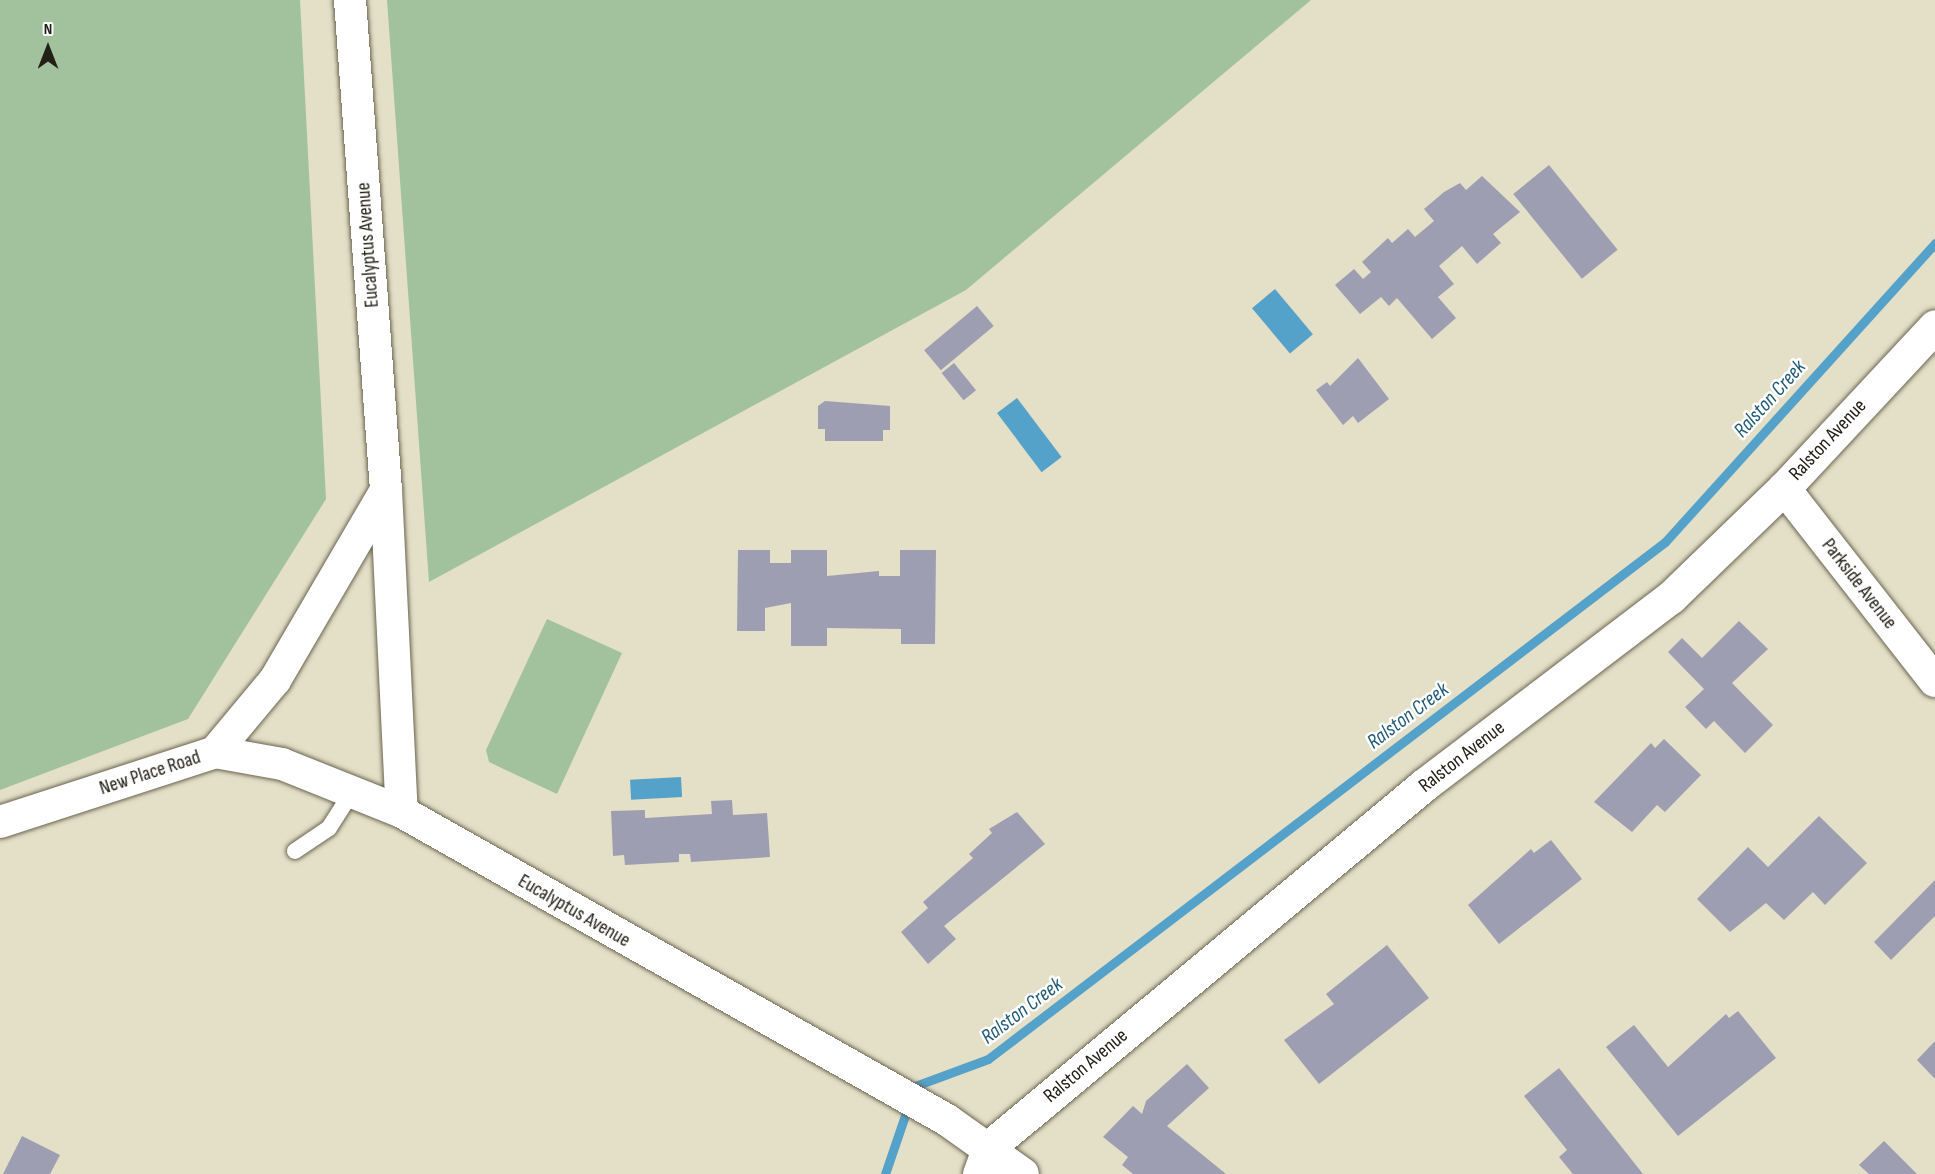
<!DOCTYPE html>
<html>
<head>
<meta charset="utf-8">
<style>
	body { margin:0 }
	#map { position:relative; width:1935px; height:1174px; overflow:hidden; background:#e4dfc7; font-family:"Sofia Sans Condensed",sans-serif }
	div>[style] { position:absolute }
	[style*='--x'] { left:calc(var(--x)*1px); top:calc(var(--y)*1px); width:calc(var(--w)*1px); rotate:calc(var(--a)*1deg) }
	.green>* { inset:0; background:#a1c29d }
	.water>* { inset:0; background:#54a1c9; transform-origin:0 0 }
	.stream>* { height:9px; margin:-4.5px; padding:0 4.5px; transform-origin:4.5px; border-radius:4.5px; background:#54a1c9 }
	.building>* { inset:0; background:#9e9eb3; transform-origin:0 0 }
	.roads { filter:drop-shadow(0 0 2px #6a6551) drop-shadow(0 0 2px #6a6551) }
	.lane>* { height:16px; margin:-8px; padding:0 8px; transform-origin:8px; border-radius:8px; background:#fff }
	.street>* { height:32px; margin:-16px; padding:0 16px; transform-origin:16px; border-radius:16px; background:#fff }
	.secondary>* { height:33px; margin:-16.5px; padding:0 16.5px; transform-origin:16.5px; border-radius:16.5px; background:#fff }
	span { translate:-50% -50%; white-space:nowrap; text-align:center; line-height:1.15; -webkit-text-stroke:5px #fff; paint-order:stroke }
	.street-label { font-size:20px; color:#222017 }
	.water-label { font-size:21px; color:#1f5a77; font-style:italic }
	.north { position:absolute; left:18px; top:18px; width:60px; height:60px; -webkit-text-stroke:4px #fff; paint-order:stroke; rotate:0deg; font-size:16px; font-weight:700; line-height:24px; text-align:center; color:#222017 }
	.north::after { content:''; display:block; margin:auto; width:21px; height:27px; background:#222017; clip-path:polygon(50% 0,100% 100%,50% 72%,0 100%) }
</style>
</head>
<body>
<div id="map">
	<div class="green">
		<i style="clip-path:polygon(0 0,300px 0,326px 499px,188px 719px,0 790px)"></i>
		<i style="clip-path:polygon(387px 0,1311px 0,966px 290px,429px 582px)"></i>
		<i style="clip-path:polygon(547px 619px,622px 653px,557px 794px,489px 762px,486px 750px)"></i>
	</div>
	<div class="water">
		<i style="left:1275px;top:289px;width:59px;height:30px;rotate:50deg"></i>
		<i style="left:1017px;top:398px;width:74px;height:25px;rotate:53deg"></i>
		<i style="left:681px;top:777px;width:20px;height:51px;rotate:87deg"></i>
	</div>
	<div class="stream">
		<i style="--x:885;--y:1174;--w:93;--a:-71.2"></i>
		<i style="--x:915;--y:1086;--w:78;--a:-20.3"></i>
		<i style="--x:988;--y:1059;--w:852;--a:-37.37"></i>
		<i style="--x:1665;--y:542;--w:403;--a:-47.9"></i>
	</div>
	<div class="building">
		<i style="left:1549px;top:165px;width:109px;height:46px;rotate:51deg"></i>
		<i style="clip-path:polygon(1482px 176px,1520px 212px,1493px 234px,1501px 243px,1477px 264px,1462px 246px,1439px 266px,1454px 284px,1438px 297px,1456px 318px,1432px 339px,1397px 298px,1389px 306px,1381px 297px,1360px 314px,1335px 285px,1354px 269px,1363px 279px,1371px 272px,1362px 262px,1388px 238px,1392px 243px,1408px 229px,1415px 237px,1434px 221px,1424px 209px,1444px 192px,1460px 183px,1466px 190px)"></i>
		<i style="left:977px;top:306px;width:26px;height:69px;rotate:50deg"></i>
		<i style="clip-path:polygon(1358px 358px,1389px 399px,1358px 423px,1353px 416px,1343px 425px,1316px 390px,1327px 382px,1330px 386px)"></i>
		<i style="left:954px;top:363px;width:35px;height:16px;rotate:51deg"></i>
		<i style="clip-path:polygon(825px 401px,890px 406px,890px 430px,883px 430px,883px 441px,825px 441px,825px 429px,818px 429px,818px 406px)"></i>
		<i style="clip-path:polygon(738px 550px,770px 550px,770px 563px,791px 563px,791px 550px,827px 550px,827px 576px,879px 571px,879px 576px,900px 576px,900px 550px,936px 550px,935px 644px,901px 644px,901px 629px,827px 628px,827px 646px,791px 646px,791px 603px,765px 608px,765px 631px,737px 631px)"></i>
		<i style="clip-path:polygon(1739px 621px,1768px 649px,1732px 683px,1773px 725px,1745px 753px,1714px 721px,1706px 729px,1685px 707px,1704px 689px,1668px 652px,1682px 638px,1702px 658px)"></i>
		<i style="clip-path:polygon(1664px 739px,1701px 775px,1665px 812px,1657px 805px,1632px 832px,1594px 802px,1651px 743px,1655px 748px)"></i>
		<i style="clip-path:polygon(732px 800px,733px 815px,767px 813px,770px 857px,691px 862px,690px 854px,679px 854px,679px 862px,625px 865px,624px 855px,613px 856px,611px 811px,645px 810px,645px 818px,712px 814px,711px 801px)"></i>
		<i style="clip-path:polygon(1017px 812px,1045px 844px,944px 926px,956px 939px,928px 964px,901px 932px,928px 908px,923px 902px,973px 858px,969px 854px,992px 833px,989px 829px)"></i>
		<i style="clip-path:polygon(1819px 816px,1867px 863px,1825px 905px,1813px 892px,1784px 920px,1766px 903px,1730px 932px,1697px 899px,1748px 847px,1768px 867px)"></i>
		<i style="clip-path:polygon(1551px 840px,1582px 879px,1499px 944px,1468px 905px,1531px 849px,1534px 853px)"></i>
		<i style="clip-path:polygon(1935px 880px,1935px 916px,1891px 960px,1874px 942px)"></i>
		<i style="clip-path:polygon(1387px 945px,1429px 998px,1319px 1084px,1284px 1040px,1334px 1004px,1326px 994px)"></i>
		<i style="clip-path:polygon(1738px 1011px,1776px 1058px,1678px 1136px,1606px 1047px,1634px 1025px,1668px 1067px,1726px 1014px,1729px 1018px)"></i>
		<i style="clip-path:polygon(1935px 1041px,1935px 1079px,1917px 1060px)"></i>
		<i style="clip-path:polygon(1187px 1064px,1209px 1088px,1167px 1126px,1226px 1174px,1133px 1174px,1122px 1165px,1128px 1157px,1103px 1137px,1133px 1106px,1142px 1114px,1146px 1101px)"></i>
		<i style="clip-path:polygon(1559px 1068px,1643px 1174px,1573px 1174px,1559px 1157px,1567px 1150px,1524px 1096px)"></i>
		<i style="clip-path:polygon(22px 1136px,60px 1155px,50px 1174px,3px 1174px)"></i>
		<i style="clip-path:polygon(1884px 1141px,1917px 1174px,1869px 1174px,1859px 1165px)"></i>
	</div>
	<div class="roads">
		<div class="lane">
			<i style="--x:295;--y:851;--w:41;--a:-34.1"></i>
			<i style="--x:329;--y:828;--w:43;--a:-57.4"></i>
		</div>
		<div class="street">
			<i style="--x:350;--y:0;--w:491;--a:85.8"></i>
			<i style="--x:386;--y:490;--w:322;--a:87.2"></i>
			<i style="--x:402;--y:812;--w:626;--a:29.47"></i>
			<i style="--x:947;--y:1120;--w:93;--a:35.4"></i>
			<i style="--x:1784;--y:488;--w:245;--a:52"></i>
			<i style="--x:215;--y:752;--w:94;--a:-50.2"></i>
			<i style="--x:275;--y:680;--w:220;--a:-59.7"></i>
			<i style="--x:0;--y:822;--w:226;--a:-18"></i>
			<i style="--x:215;--y:752;--w:68;--a:10.2"></i>
			<i style="--x:282;--y:764;--w:129;--a:21.8"></i>
		</div>
		<div class="secondary">
			<i style="--x:979;--y:1174;--w:29;--a:-70"></i>
			<i style="--x:989;--y:1147;--w:566;--a:-39.77"></i>
			<i style="--x:1424;--y:785;--w:310;--a:-37.3"></i>
			<i style="--x:1671;--y:597;--w:157;--a:-44"></i>
			<i style="--x:1784;--y:488;--w:221;--a:-47"></i>
		</div>
	</div>
	<div class="street-label">
		<span style="left:368px;top:245px;rotate:-94deg">Eucalyptus Avenue</span>
		<span style="left:1828px;top:440px;rotate:-47deg">Ralston Avenue</span>
		<span style="left:1859px;top:584px;rotate:52deg">Parkside Avenue</span>
		<span style="left:1462px;top:757px;rotate:-38deg">Ralston Avenue</span>
		<span style="left:150px;top:773px;rotate:-18deg">New Place Road</span>
		<span style="left:574px;top:911px;rotate:30deg">Eucalyptus Avenue</span>
		<span style="left:1086px;top:1066px;rotate:-40deg">Ralston Avenue</span>
	</div>
	<div class="water-label">
		<span style="left:1770px;top:399px;rotate:-48deg">Ralston Creek</span>
		<span style="left:1408px;top:716px;rotate:-37deg">Ralston Creek</span>
		<span style="left:1022px;top:1011px;rotate:-37deg">Ralston Creek</span>
	</div>
	<div class="north">N</div>
</div>
</body>
</html>
